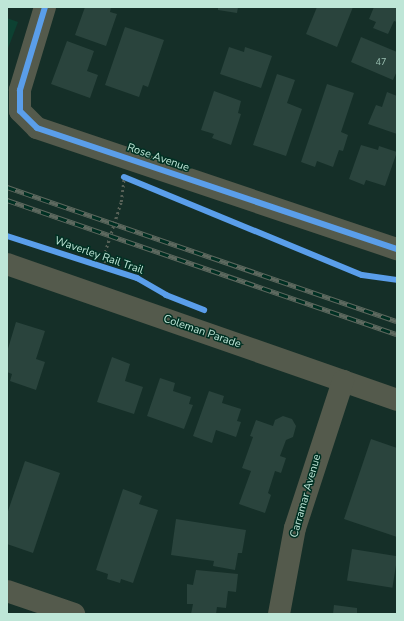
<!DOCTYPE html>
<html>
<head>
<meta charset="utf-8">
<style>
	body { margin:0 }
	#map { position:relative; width:404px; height:621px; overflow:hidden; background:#152f28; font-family:"Nunito Sans",sans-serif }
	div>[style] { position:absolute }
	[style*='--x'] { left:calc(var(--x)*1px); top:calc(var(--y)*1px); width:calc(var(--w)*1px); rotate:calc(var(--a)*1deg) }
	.built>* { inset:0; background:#0d4132 }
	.building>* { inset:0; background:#2a443d; transform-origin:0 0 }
	.path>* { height:2.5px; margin-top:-1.25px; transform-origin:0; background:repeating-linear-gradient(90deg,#566056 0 2px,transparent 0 5px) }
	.minor>* { height:22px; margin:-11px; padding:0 11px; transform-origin:11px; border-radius:11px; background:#545a4c }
	.rail>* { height:4.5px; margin-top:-2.25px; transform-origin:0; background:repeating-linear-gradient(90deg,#003023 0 9px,#5d695f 0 18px); box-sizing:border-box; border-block:1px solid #5d695f }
	.cycleway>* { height:6px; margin:-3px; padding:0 3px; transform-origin:3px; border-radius:3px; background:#5a9eea }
	span { translate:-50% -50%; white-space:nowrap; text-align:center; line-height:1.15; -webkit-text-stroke:3px #003023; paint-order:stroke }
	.number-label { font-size:9px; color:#99beb0 }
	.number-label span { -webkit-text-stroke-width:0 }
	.street-label { font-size:11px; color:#bee6d7 }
	.frame { position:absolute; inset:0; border:8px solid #bee6d7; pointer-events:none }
</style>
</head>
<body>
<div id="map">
	<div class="built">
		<i style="clip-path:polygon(7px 18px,18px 22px,7px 51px)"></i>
	</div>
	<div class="building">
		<i style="clip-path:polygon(85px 7px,111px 7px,110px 12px,117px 14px,106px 46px,75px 35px)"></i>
		<i style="clip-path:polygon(218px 7px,238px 7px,237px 13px,218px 10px)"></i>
		<i style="clip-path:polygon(317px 7px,353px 7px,337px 47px,306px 34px)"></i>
		<i style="clip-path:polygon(374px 7px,397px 7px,397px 22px,394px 21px,388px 34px,373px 28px,376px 22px,369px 19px)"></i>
		<i style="clip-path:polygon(125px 27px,164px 40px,148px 87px,143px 85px,139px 97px,105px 85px)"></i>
		<i style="clip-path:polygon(361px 37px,397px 52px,397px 71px,393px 80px,351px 62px)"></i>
		<i style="clip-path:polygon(67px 41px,94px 51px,87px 71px,98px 75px,90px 98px,51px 84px)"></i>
		<i style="clip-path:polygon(229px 47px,244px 52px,245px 47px,272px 56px,261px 88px,220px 74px)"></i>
		<i style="clip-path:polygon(277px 74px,295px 80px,287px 103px,302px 109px,286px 156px,253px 145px)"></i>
		<i style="clip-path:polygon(327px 84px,354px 93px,341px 132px,348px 135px,343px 151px,339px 150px,333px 167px,317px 161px,315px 167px,301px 162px)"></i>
		<i style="clip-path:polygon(214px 91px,241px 101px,238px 113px,241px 114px,231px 145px,212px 138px,214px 134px,201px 130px)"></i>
		<i style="clip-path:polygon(387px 92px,397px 96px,397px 134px,368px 124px,376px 105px,382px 107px)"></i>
		<i style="clip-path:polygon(361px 145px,378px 150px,379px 146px,397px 152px,385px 186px,366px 180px,364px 185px,349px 179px)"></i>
		<i style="clip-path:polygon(16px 322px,45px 331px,36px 359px,45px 362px,36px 390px,10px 381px,12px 374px,7px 372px,7px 352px)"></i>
		<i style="clip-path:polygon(112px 357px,130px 364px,125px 381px,143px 387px,134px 414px,97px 402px)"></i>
		<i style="clip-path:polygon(160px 378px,175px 383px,173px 391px,191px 397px,189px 404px,193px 405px,184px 429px,147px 416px)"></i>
		<i style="clip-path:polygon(209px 391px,224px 396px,222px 403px,241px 409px,237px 421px,241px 422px,236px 437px,216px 430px,212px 443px,193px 436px)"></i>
		<i style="clip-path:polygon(283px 416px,292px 419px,296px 426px,293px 437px,286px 440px,280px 456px,286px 458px,281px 473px,275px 471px,268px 493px,271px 495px,265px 513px,239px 504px,251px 471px,242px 468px,253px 437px,250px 436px,256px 420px,273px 426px,275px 420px)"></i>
		<i style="clip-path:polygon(371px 439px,397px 448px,397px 537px,344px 519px)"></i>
		<i style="clip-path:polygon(25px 461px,60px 473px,33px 553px,7px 544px,7px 514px)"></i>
		<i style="clip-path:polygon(123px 489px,142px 496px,139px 504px,158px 510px,133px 583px,121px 579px,120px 583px,107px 579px,108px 574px,96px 570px)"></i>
		<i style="clip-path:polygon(176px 519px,246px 530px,242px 553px,238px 553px,235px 570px,213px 566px,214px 561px,171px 555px)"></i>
		<i style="left:352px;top:549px;width:46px;height:32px;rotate:9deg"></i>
		<i style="clip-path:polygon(196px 570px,238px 574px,236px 592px,228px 591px,226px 608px,217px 607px,216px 614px,191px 614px,193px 604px,187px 604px,187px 584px,193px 585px)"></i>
		<i style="clip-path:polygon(334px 605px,357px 608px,357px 614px,333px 614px)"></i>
	</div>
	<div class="path">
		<i style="--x:105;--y:268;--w:16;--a:-90"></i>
		<i style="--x:105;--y:252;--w:52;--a:-72.3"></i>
		<i style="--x:121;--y:202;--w:23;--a:-83"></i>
	</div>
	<div class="minor">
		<i style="--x:45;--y:7;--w:87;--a:106.8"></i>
		<i style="--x:20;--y:90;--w:21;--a:90"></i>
		<i style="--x:20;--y:111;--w:24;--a:45"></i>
		<i style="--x:37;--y:128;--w:380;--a:18.6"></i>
		<i style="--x:7;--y:264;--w:413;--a:19.2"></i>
		<i style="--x:7;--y:591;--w:71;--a:18.9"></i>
		<i style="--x:279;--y:614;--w:87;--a:-79.5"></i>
		<i style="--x:295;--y:528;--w:155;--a:-71.9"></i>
	</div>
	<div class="rail">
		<i style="--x:7;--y:187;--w:412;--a:19"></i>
		<i style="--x:7;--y:200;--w:412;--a:19"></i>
	</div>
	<div class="cycleway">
		<i style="--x:45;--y:7;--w:87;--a:106.8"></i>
		<i style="--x:20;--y:90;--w:21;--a:90"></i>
		<i style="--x:20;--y:111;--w:24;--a:45"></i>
		<i style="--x:37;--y:128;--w:380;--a:18.6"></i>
		<i style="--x:124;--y:177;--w:257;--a:22.4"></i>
		<i style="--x:362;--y:275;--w:35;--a:8"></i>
		<i style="--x:7;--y:236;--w:137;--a:17.9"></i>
		<i style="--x:137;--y:278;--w:34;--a:30"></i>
		<i style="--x:166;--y:295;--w:41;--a:21.5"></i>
	</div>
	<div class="number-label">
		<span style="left:381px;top:62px">47</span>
	</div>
	<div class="street-label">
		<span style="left:158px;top:158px;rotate:19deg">Rose Avenue</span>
		<span style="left:99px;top:256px;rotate:19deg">Waverley Rail Trail</span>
		<span style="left:202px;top:332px;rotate:19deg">Coleman Parade</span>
		<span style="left:306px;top:496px;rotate:-74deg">Carramar Avenue</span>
	</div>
	<div class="frame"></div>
</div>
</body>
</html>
